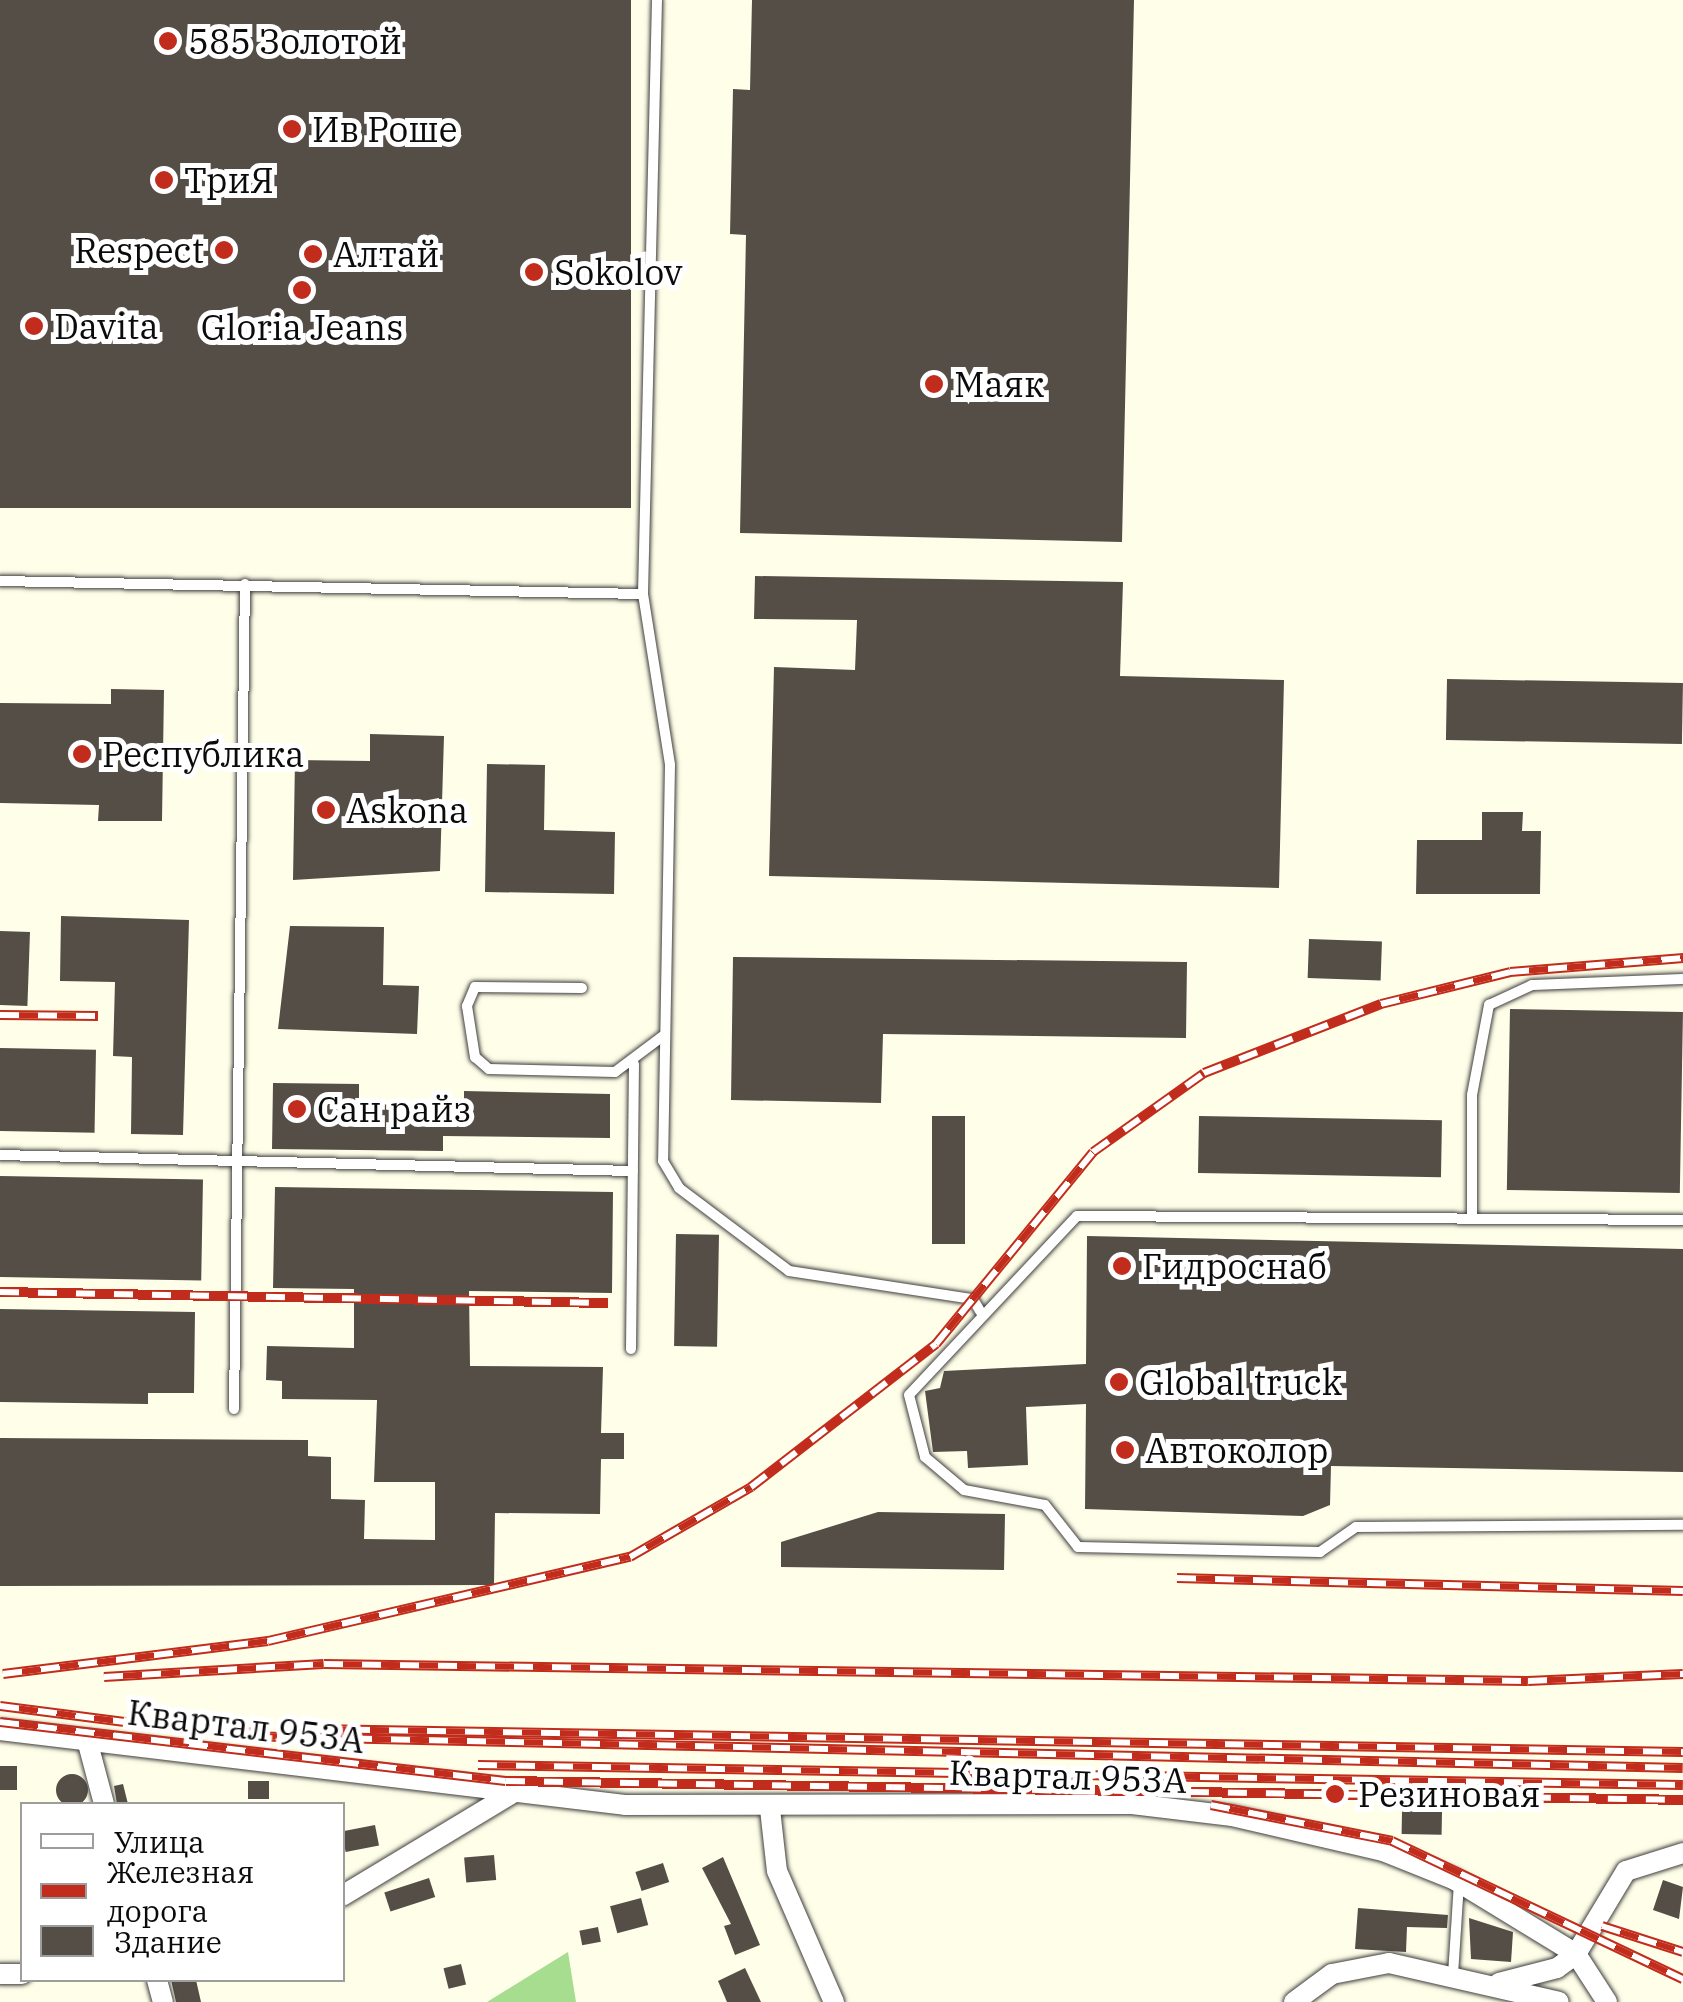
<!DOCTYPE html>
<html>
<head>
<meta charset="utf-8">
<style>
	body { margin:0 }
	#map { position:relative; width:1683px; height:2002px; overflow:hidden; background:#fffee8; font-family:"IBM Plex Serif",serif }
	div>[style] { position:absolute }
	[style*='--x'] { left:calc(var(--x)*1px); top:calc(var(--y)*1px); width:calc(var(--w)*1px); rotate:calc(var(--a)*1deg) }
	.forest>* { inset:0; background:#a6dd8f }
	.building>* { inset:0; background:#544e47; transform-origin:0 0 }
	.round { border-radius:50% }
	.roads { filter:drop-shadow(0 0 2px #3e3e3e) drop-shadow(0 0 2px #3e3e3e) }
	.service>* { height:10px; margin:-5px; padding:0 5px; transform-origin:5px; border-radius:5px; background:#fff }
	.minor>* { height:20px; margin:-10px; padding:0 10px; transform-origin:10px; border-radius:10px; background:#fff }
	.rail>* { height:10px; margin-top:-5px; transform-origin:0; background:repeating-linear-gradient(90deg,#fff 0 19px,#c22c1c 0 38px); box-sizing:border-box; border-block:2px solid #c22c1c }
	.dots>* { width:28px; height:28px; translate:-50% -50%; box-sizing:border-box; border:5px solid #fff; border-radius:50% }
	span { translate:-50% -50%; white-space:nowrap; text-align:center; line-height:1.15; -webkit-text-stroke:10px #fff; paint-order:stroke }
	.poi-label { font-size:35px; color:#0b0b0b }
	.left { translate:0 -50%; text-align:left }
	.right { translate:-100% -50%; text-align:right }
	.street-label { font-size:35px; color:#0b0b0b }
	.legend { position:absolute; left:20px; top:1802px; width:325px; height:180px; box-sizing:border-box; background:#fff; border:2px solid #9d9d9d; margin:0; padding:12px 18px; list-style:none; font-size:30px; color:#0b0b0b }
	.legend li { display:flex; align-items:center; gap:20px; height:50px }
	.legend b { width:50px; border:2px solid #9d9d9d }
</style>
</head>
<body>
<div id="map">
	<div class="forest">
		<i style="clip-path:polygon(568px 1952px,576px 2002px,487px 2002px)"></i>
	</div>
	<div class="building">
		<i style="left:0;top:0;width:631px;height:508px"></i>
		<i style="clip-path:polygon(752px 0,1134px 0,1122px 542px,740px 533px,746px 235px,730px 234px,733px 89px,750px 90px)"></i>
		<i style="clip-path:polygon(755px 576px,1123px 582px,1120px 676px,1284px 680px,1279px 888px,769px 876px,774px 667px,855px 670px,857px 620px,754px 619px)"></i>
		<i style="left:1447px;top:679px;width:236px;height:61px;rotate:1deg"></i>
		<i style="clip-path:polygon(111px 689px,164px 690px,162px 821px,98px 821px,99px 805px,0 803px,0 703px,111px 704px)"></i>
		<i style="clip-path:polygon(370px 734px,444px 736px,440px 871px,293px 880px,295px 760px,370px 761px)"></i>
		<i style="clip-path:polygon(487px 764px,545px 765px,544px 830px,615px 832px,614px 894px,485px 892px)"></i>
		<i style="clip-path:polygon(1482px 812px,1523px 812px,1522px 831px,1541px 831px,1540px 894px,1416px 894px,1417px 840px,1482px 840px)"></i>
		<i style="clip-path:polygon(61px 916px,189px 920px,183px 1135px,131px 1134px,132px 1057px,113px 1056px,115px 982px,60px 981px)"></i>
		<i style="clip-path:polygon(290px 926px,384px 927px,383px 985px,419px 986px,417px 1034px,278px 1029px)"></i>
		<i style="left:0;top:931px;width:30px;height:74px;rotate:2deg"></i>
		<i style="left:1309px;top:939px;width:73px;height:39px;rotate:2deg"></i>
		<i style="clip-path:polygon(733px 957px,1187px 962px,1186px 1038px,883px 1034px,881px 1103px,731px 1100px)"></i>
		<i style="left:1510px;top:1009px;width:173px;height:181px;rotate:1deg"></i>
		<i style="left:0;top:1048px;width:96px;height:83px;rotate:1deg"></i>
		<i style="clip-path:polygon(273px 1083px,359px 1084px,359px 1104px,464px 1106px,464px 1091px,610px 1094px,610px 1138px,443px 1136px,443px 1151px,272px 1149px)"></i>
		<i style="left:932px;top:1116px;width:33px;height:128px"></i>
		<i style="left:1199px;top:1116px;width:243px;height:57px;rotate:1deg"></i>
		<i style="left:0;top:1176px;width:203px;height:101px;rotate:1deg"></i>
		<i style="clip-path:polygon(275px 1187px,613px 1192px,612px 1293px,469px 1291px,470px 1366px,603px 1367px,601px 1433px,624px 1433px,624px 1459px,601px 1459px,600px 1514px,495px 1513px,494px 1585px,0 1586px,0 1438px,308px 1440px,308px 1456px,331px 1457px,331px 1499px,365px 1500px,364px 1539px,435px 1540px,435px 1482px,374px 1482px,377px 1400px,282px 1399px,282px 1381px,266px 1380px,267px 1346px,354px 1348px,354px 1289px,273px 1288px)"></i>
		<i style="left:676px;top:1234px;width:43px;height:112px;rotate:1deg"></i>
		<i style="clip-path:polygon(1087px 1236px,1683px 1249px,1683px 1472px,1331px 1466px,1330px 1505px,1303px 1516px,1085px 1509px,1086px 1404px,1026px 1407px,1028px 1465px,968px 1468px,967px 1451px,933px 1452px,925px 1391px,940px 1388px,944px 1371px,1086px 1364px)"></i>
		<i style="clip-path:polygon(0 1309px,195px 1312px,194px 1393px,148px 1393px,148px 1404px,0 1402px)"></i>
		<i style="clip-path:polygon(878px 1512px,1005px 1514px,1004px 1570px,781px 1567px,781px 1542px)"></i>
		<i style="left:0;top:1766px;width:17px;height:24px"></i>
		<i class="round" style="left:56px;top:1774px;width:32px;height:32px"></i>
		<i style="left:248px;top:1781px;width:21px;height:18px"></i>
		<i style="clip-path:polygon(123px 1784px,128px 1804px,117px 1804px,114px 1786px)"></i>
		<i style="left:1402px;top:1811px;width:40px;height:23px;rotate:1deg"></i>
		<i style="left:375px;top:1825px;width:21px;height:34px;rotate:79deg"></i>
		<i style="left:494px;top:1855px;width:25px;height:30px;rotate:85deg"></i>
		<i style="clip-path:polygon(723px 1857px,760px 1945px,735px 1955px,724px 1926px,731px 1924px,702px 1868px)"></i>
		<i style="left:663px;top:1863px;width:20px;height:29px;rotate:72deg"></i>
		<i style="left:429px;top:1878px;width:20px;height:47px;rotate:72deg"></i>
		<i style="clip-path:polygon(1663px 1880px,1683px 1887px,1679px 1919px,1653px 1910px)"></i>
		<i style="left:641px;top:1898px;width:28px;height:32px;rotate:75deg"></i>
		<i style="clip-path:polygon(1358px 1908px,1448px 1915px,1447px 1928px,1407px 1927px,1406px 1952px,1355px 1949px)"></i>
		<i style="clip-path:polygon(1469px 1918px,1513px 1932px,1511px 1962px,1471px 1959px)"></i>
		<i style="left:598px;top:1927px;width:15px;height:19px;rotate:79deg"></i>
		<i style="left:461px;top:1964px;width:21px;height:18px;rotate:76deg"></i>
		<i style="clip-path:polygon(745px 1968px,761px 2002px,727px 2002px,718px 1981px)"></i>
		<i style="clip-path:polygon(171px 1980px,196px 1980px,201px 2002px,176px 2002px)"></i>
	</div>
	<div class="roads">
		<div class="service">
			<i style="--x:0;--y:581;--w:643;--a:1.16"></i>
			<i style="--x:643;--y:594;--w:594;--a:-88.65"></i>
			<i style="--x:643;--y:594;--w:173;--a:81"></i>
			<i style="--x:670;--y:765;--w:396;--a:91"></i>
			<i style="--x:663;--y:1161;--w:31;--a:59"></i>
			<i style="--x:679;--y:1188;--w:138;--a:37"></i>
			<i style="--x:789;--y:1271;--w:186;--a:8.7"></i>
			<i style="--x:973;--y:1299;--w:14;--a:60"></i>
			<i style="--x:582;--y:988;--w:107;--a:-179.5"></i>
			<i style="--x:475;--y:987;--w:21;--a:113"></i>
			<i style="--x:467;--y:1006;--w:52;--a:81.1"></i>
			<i style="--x:475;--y:1057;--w:18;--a:41"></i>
			<i style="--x:489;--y:1069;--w:126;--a:1.4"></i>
			<i style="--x:615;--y:1072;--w:60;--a:-36.9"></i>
			<i style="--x:0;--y:1155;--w:633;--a:1.45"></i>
			<i style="--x:1472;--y:1218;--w:123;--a:-90"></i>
			<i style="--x:1472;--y:1095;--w:92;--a:-79.3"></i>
			<i style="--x:1489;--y:1005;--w:47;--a:-24.9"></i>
			<i style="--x:1532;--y:985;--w:151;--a:-2.3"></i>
			<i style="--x:1683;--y:1220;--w:606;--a:-179.62"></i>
			<i style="--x:1077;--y:1216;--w:245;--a:133.2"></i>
			<i style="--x:909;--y:1395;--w:64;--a:75.5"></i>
			<i style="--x:925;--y:1457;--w:51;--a:40.2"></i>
			<i style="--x:964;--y:1490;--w:82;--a:10.5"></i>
			<i style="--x:1045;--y:1505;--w:53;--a:51.8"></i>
			<i style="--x:1078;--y:1547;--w:242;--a:1.2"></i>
			<i style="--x:1320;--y:1552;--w:44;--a:-34.8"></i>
			<i style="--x:1356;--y:1527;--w:327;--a:-0.4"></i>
			<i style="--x:631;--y:1349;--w:285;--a:-89.4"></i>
			<i style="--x:234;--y:1409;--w:825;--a:-89.24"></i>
			<i style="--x:1453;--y:1975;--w:93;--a:-86.3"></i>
		</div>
		<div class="minor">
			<i style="--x:0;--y:1730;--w:629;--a:6.84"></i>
			<i style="--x:625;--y:1805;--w:507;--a:-0.11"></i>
			<i style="--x:1132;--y:1804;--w:101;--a:6.8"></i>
			<i style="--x:1232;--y:1816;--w:155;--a:13.1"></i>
			<i style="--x:1383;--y:1851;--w:78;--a:21.9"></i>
			<i style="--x:1455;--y:1880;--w:142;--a:31.4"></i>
			<i style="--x:1576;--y:1954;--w:57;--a:57.1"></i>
			<i style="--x:87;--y:1740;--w:66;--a:75.1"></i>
			<i style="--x:770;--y:1809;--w:62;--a:83.6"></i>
			<i style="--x:777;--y:1871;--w:143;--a:66.5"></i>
			<i style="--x:342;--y:1896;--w:203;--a:-31.1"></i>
			<i style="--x:0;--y:1974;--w:22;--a:0"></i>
			<i style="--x:157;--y:1980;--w:23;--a:75"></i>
			<i style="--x:1499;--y:1983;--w:60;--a:-14.5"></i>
			<i style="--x:1557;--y:1968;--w:24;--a:-36"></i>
			<i style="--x:1576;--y:1954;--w:97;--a:-58.9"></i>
			<i style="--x:1626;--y:1871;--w:60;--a:-17.5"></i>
			<i style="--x:1294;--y:2002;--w:47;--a:-36.4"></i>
			<i style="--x:1332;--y:1974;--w:58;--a:-10.9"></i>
			<i style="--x:1389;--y:1963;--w:174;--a:12.9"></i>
		</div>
	</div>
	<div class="rail">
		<i style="--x:0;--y:1015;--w:98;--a:0.6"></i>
		<i style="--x:0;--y:1292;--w:608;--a:1.04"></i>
		<i style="--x:1177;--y:1578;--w:506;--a:1.47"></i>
		<i style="--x:3;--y:1674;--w:267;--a:-7.1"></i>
		<i style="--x:268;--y:1641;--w:372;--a:-13.1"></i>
		<i style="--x:630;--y:1557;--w:140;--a:-30"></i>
		<i style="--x:751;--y:1487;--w:234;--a:-37.7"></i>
		<i style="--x:936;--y:1344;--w:248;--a:-50.7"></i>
		<i style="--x:1093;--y:1152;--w:136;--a:-35.4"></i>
		<i style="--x:1204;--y:1073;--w:190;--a:-21.3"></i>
		<i style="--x:1381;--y:1004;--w:133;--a:-13.9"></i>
		<i style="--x:1510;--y:972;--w:174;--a:-4.6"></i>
		<i style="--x:104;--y:1677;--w:220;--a:-3.4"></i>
		<i style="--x:324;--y:1664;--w:1204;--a:0.81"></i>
		<i style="--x:1528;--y:1681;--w:155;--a:-2.6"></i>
		<i style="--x:0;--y:1706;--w:165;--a:7.3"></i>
		<i style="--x:0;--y:1722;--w:509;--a:6.65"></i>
		<i style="--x:506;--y:1781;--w:1177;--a:0.92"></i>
		<i style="--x:153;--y:1724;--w:100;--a:2.3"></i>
		<i style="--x:313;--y:1729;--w:1370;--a:0.96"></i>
		<i style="--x:239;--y:1736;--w:1444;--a:1.27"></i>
		<i style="--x:478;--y:1765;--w:1205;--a:0.95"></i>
		<i style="--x:1211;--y:1805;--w:185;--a:11.2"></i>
		<i style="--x:1392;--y:1841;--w:322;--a:25.4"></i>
		<i style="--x:1602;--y:1926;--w:85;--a:17.8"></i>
	</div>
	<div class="dots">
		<i style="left:168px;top:41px;background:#c22c1c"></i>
		<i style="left:292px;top:129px;background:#c22c1c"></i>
		<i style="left:164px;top:180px;background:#c22c1c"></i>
		<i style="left:224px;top:250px;background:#c22c1c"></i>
		<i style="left:313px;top:254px;background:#c22c1c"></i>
		<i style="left:534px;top:272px;background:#c22c1c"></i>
		<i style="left:302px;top:290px;background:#c22c1c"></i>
		<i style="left:34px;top:326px;background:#c22c1c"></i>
		<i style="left:934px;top:384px;background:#c22c1c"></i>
		<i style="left:82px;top:754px;background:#c22c1c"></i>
		<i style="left:326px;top:810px;background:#c22c1c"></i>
		<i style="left:297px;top:1109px;background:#c22c1c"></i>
		<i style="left:1122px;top:1266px;background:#c22c1c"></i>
		<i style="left:1119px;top:1382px;background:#c22c1c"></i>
		<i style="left:1125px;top:1450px;background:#c22c1c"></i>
		<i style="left:1335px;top:1794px;background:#c22c1c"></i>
	</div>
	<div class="poi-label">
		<span class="left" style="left:188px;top:41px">585 Золотой</span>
		<span class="left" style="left:312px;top:129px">Ив Роше</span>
		<span class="left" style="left:184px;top:180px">ТриЯ</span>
		<span class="right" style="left:204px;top:250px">Respect</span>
		<span class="left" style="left:333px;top:254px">Алтай</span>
		<span class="left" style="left:554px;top:272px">Sokolov</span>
		<span class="left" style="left:54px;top:326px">Davita</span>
		<span style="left:302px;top:327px">Gloria Jeans</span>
		<span class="left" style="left:954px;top:384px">Маяк</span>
		<span class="left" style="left:102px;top:754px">Республика</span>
		<span class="left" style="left:346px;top:810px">Askona</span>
		<span class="left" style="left:317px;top:1109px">Сан райз</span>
		<span class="left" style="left:1142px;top:1266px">Гидроснаб</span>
		<span class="left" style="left:1139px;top:1382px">Global truck</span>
		<span class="left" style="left:1145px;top:1450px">Автоколор</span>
		<span class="left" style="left:1358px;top:1794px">Резиновая</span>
	</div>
	<div class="street-label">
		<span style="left:246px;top:1726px;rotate:7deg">Квартал 953А</span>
		<span style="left:1068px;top:1776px;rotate:2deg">Квартал 953А</span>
	</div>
	<ul class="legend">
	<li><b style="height:12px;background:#fff"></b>Улица</li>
	<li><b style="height:12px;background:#c22c1c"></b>Железная дорога</li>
	<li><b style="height:28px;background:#544e47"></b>Здание</li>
	</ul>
</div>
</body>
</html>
